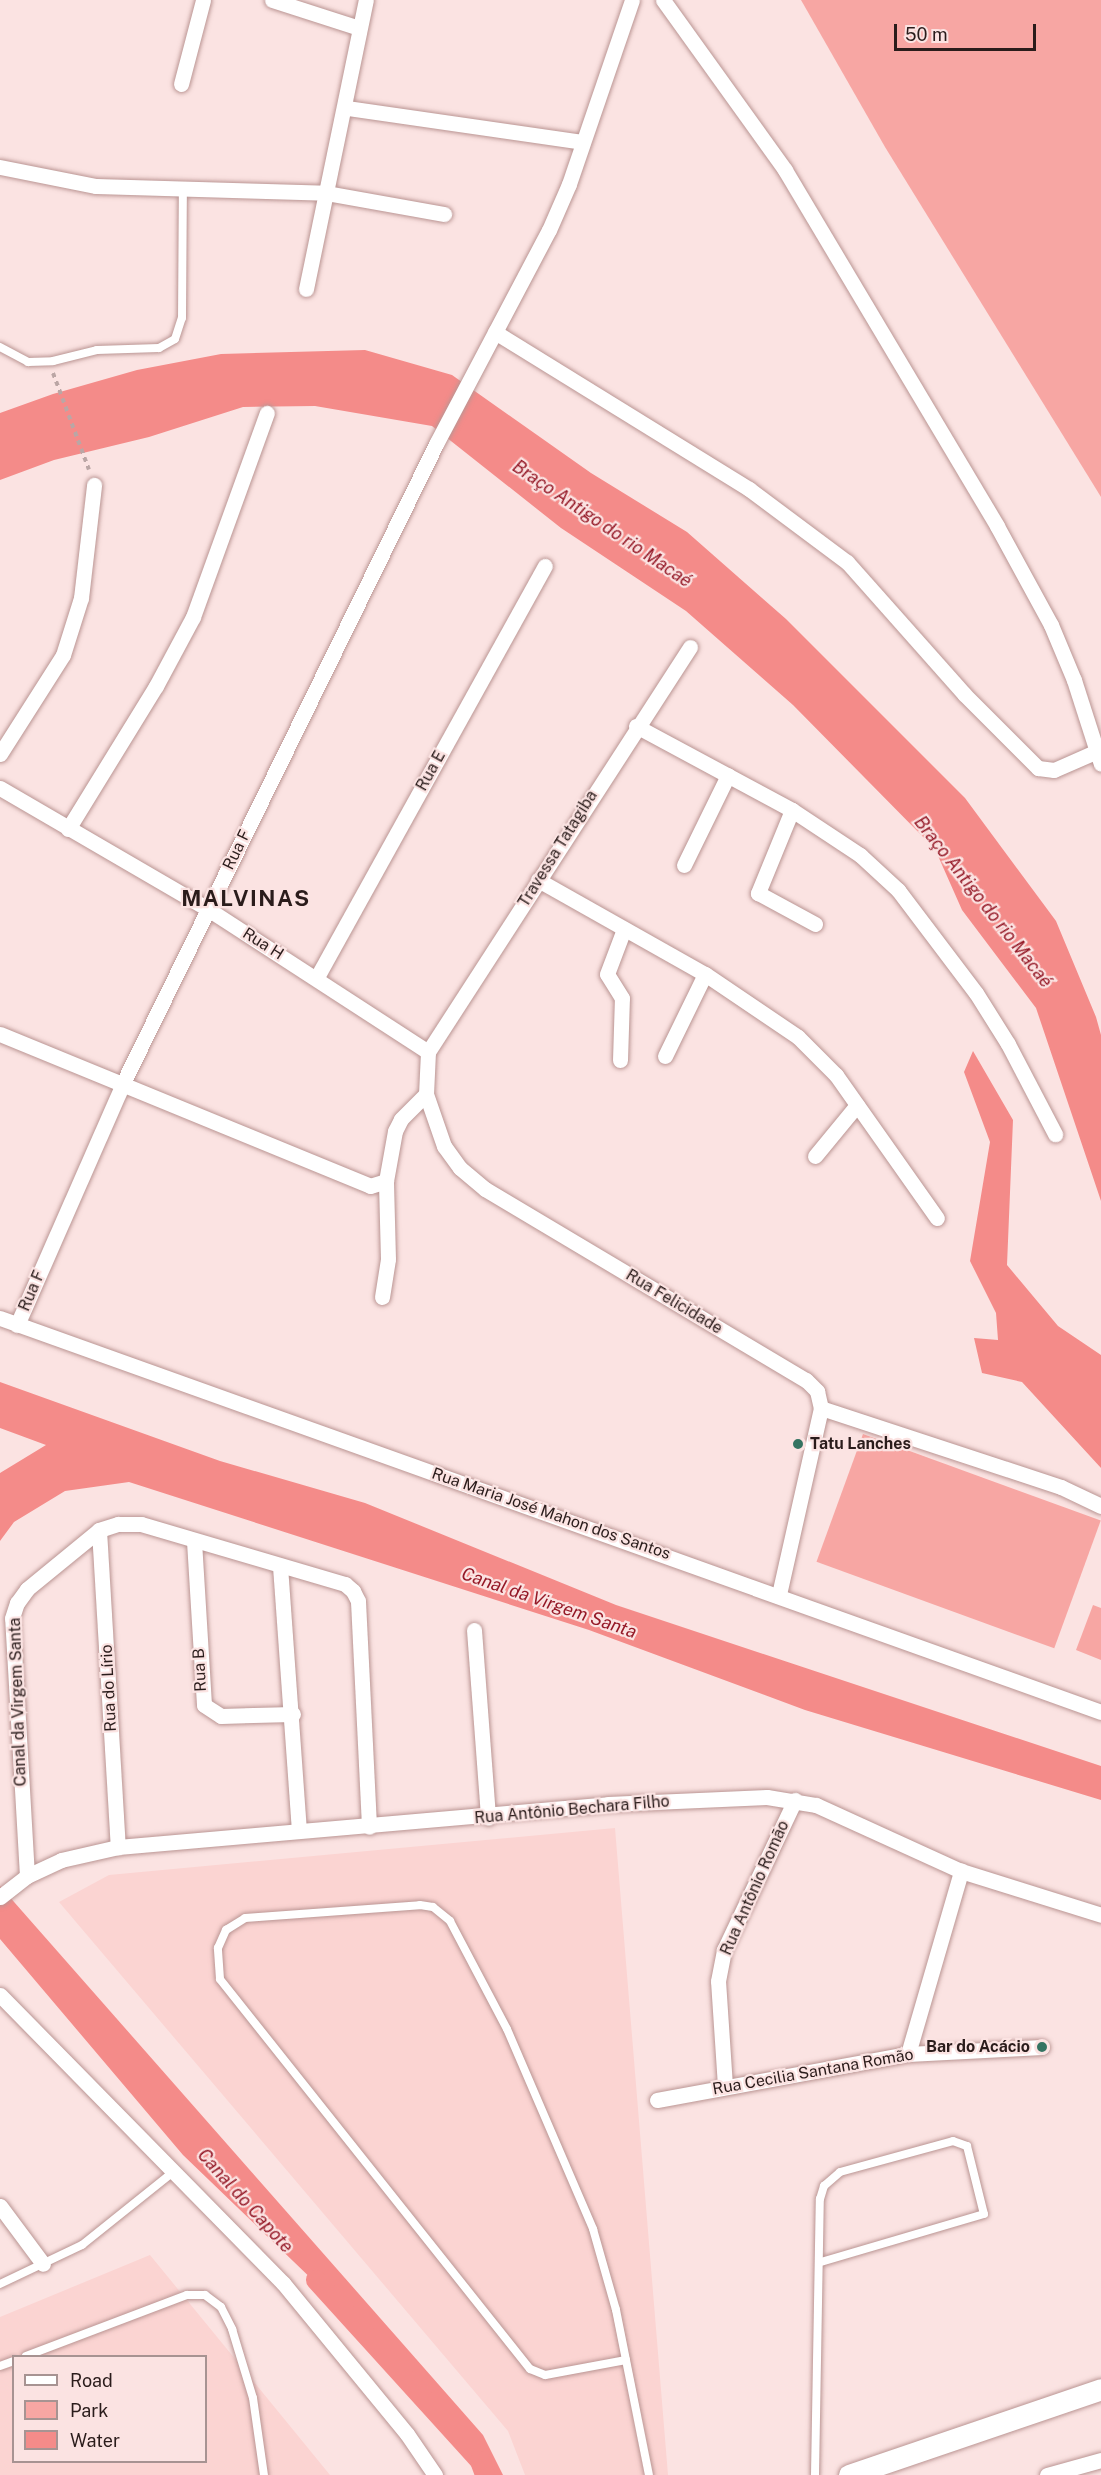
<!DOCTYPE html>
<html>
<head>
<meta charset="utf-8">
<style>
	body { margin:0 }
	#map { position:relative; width:1101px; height:2475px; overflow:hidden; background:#fbe3e2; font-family:"Public Sans",sans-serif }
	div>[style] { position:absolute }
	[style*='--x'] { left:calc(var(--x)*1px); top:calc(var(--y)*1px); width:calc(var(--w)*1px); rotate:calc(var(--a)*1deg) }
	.built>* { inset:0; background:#fbd4d2 }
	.green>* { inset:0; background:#f7a6a3; transform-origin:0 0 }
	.water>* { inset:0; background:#f48b89 }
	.canal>* { height:20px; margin:-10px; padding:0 10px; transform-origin:10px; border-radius:10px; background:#f48b89 }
	.path>* { height:4px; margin-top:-2px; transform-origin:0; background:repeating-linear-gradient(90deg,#bba6a5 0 4.5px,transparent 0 9px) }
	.roads { filter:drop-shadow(0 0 2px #ba9593) drop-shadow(0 0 2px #ba9593) }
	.service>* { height:8px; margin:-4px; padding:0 4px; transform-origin:4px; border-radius:4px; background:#fff }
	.minor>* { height:15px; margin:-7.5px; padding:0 7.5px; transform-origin:7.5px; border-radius:7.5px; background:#fff }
	.secondary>* { height:21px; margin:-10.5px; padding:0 10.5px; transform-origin:10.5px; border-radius:10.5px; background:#fff }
	.dots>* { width:16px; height:16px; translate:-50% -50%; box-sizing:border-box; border:3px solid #fbe3e2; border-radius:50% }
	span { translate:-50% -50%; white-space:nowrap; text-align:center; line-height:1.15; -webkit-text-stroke:4.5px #fbe3e2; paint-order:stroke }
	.street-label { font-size:16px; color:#2a1c1b }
	.poi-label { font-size:16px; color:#2a1c1b; font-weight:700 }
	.left { translate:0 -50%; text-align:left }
	.right { translate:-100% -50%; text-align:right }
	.water-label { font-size:18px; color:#951927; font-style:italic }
	.district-label { font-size:22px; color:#2a1c1b; font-weight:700; letter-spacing:1.5px }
	.legend { position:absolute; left:12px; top:2355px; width:195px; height:108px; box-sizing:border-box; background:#fbe3e2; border:2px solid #a79392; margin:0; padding:8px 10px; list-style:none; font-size:18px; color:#2a1c1b }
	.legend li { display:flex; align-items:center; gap:12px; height:30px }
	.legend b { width:30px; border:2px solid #a79392 }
	.scale { position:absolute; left:894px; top:24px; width:142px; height:27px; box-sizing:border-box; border:3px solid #2a1c1b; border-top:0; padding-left:8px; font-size:18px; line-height:21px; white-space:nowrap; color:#2a1c1b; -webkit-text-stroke:4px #fbe3e2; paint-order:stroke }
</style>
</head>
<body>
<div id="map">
	<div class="built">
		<i style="clip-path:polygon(615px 1828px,668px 2475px,525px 2475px,508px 2431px,59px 1902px,109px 1875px)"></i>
		<i style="clip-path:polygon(evenodd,150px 2255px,330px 2475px,0 2475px,0 2317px,150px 2255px,14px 2356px,206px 2356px,206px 2462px,14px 2462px,14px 2356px)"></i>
	</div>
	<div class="green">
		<i style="clip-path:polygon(801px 0,1101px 0,1101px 497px,885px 147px)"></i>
		<i style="left:863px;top:1434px;width:253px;height:136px;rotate:20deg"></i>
		<i style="clip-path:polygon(1093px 1605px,1101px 1608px,1101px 1660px,1076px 1650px)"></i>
	</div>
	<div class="water">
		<i style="clip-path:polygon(365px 350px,452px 375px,591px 473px,687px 532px,786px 619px,965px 798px,1056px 921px,1096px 1017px,1101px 1035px,1101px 1201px,1036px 1008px,962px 910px,935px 849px,793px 705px,686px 611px,561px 528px,432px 426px,315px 406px,243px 407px,149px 437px,54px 460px,0 480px,0 413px,53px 394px,137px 370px,221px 354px)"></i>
		<i style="clip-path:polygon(973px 1051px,1013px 1120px,1007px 1265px,1058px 1326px,1101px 1355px,1101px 1468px,1022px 1382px,982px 1373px,974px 1338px,998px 1340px,996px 1313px,970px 1261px,990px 1142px,964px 1072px)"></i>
		<i style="clip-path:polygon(0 1382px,220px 1461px,365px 1503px,616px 1605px,1101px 1766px,1101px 1800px,805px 1710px,589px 1630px,129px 1482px,65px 1491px,14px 1522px,0 1541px,0 1473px,46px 1445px,0 1428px)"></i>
		<i style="clip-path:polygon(0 1886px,483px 2435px,503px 2475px,479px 2475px,465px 2443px,347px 2313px,183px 2155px,0 1939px)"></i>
	</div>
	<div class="canal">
		<i style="--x:316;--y:2280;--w:244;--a:47.8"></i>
		<i style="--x:480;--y:2461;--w:15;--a:70"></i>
	</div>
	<div class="path">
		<i style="--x:53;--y:373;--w:103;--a:69.6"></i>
	</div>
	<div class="roads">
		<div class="service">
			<i style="--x:0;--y:347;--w:32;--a:28"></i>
			<i style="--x:28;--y:362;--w:25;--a:-2"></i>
			<i style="--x:53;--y:361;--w:45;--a:-14"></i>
			<i style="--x:97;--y:350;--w:62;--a:-1.8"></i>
			<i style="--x:159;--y:348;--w:18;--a:-29"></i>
			<i style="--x:175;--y:339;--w:22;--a:-72"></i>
			<i style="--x:182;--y:318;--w:130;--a:-89.6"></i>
			<i style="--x:0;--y:2284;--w:91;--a:-25.4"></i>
			<i style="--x:82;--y:2245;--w:115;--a:-38.7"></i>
			<i style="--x:26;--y:2356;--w:172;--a:-20.8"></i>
			<i style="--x:187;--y:2295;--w:18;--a:0"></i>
			<i style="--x:205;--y:2295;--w:20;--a:37"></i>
			<i style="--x:221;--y:2307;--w:25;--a:63"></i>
			<i style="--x:232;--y:2329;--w:72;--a:73.1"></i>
			<i style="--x:253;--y:2398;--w:78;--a:81.9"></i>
			<i style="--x:626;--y:2360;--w:82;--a:169.5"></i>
			<i style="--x:545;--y:2375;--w:16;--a:-158"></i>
			<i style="--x:530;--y:2369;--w:498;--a:-128.5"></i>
			<i style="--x:220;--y:1979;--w:31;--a:-94"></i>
			<i style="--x:218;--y:1948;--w:20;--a:-66"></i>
			<i style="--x:226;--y:1930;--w:22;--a:-32"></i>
			<i style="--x:245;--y:1918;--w:175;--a:-4.2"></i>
			<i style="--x:420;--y:1905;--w:13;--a:9"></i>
			<i style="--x:433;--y:1907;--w:22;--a:39"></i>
			<i style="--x:450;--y:1921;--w:122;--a:62.2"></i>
			<i style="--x:507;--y:2029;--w:218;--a:66.7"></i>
			<i style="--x:593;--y:2229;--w:84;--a:74.1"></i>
			<i style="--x:616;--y:2310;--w:168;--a:78.7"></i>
			<i style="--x:0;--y:2366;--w:15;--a:-20"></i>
			<i style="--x:815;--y:2475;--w:276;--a:-89"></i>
			<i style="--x:820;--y:2199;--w:14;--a:-73"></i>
			<i style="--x:824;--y:2186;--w:21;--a:-41"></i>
			<i style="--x:840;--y:2172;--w:117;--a:-15.3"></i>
			<i style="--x:953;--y:2141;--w:15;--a:20"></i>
			<i style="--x:967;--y:2146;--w:70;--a:76"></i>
			<i style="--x:984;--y:2214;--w:170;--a:163.6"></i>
		</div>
		<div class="minor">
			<i style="--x:272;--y:0;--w:91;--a:17.8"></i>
			<i style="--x:663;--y:0;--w:209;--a:54.3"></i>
			<i style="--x:785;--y:170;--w:414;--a:59.2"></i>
			<i style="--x:997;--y:526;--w:113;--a:61.4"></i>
			<i style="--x:1051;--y:625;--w:60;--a:67.3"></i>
			<i style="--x:1074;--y:680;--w:88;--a:72.2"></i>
			<i style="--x:181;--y:84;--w:87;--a:-75.3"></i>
			<i style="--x:347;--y:108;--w:237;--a:8.2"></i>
			<i style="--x:0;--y:167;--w:98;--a:11.2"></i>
			<i style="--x:96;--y:186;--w:230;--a:1.7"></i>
			<i style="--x:326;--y:193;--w:120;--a:10.1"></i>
			<i style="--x:306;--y:289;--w:295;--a:-78.3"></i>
			<i style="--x:495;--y:332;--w:299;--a:31.7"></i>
			<i style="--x:749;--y:489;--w:122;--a:36.7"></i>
			<i style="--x:847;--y:562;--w:176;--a:48.4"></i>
			<i style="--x:964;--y:694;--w:105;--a:45"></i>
			<i style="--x:1038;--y:768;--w:16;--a:7"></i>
			<i style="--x:1054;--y:770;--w:47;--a:-23.8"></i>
			<i style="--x:690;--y:647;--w:482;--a:122.9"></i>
			<i style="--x:428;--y:1052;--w:42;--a:92.7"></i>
			<i style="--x:426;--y:1094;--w:55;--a:70.9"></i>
			<i style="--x:444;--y:1146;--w:27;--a:54"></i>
			<i style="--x:460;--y:1168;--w:33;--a:40"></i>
			<i style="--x:485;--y:1189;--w:374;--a:30.8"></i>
			<i style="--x:806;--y:1380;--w:16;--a:45"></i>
			<i style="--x:817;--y:1391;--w:17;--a:77"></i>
			<i style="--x:821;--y:1408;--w:192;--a:102.7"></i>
			<i style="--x:636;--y:726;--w:177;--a:28.3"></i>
			<i style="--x:792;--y:810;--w:82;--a:33.5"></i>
			<i style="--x:860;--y:855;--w:52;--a:42.6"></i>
			<i style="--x:898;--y:890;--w:129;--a:52.9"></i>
			<i style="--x:976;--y:993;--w:60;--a:57.9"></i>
			<i style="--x:1008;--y:1044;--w:102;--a:62.4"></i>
			<i style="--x:0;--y:754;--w:117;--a:-57.5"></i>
			<i style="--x:63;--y:655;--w:60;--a:-72.5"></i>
			<i style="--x:81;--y:598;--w:114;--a:-83.4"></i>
			<i style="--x:0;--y:788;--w:241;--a:30.2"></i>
			<i style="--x:208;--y:909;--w:262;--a:33"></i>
			<i style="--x:792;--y:810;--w:90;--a:112.3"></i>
			<i style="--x:758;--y:893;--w:65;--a:28.5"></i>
			<i style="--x:68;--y:829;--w:168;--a:-58.4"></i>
			<i style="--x:156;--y:686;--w:78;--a:-61.8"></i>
			<i style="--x:193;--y:617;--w:217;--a:-70.1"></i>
			<i style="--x:684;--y:865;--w:100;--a:-63.9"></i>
			<i style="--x:538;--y:880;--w:192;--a:29.4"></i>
			<i style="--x:705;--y:974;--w:112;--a:34.1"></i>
			<i style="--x:798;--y:1037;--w:54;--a:45"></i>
			<i style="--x:836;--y:1075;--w:175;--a:54.8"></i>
			<i style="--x:317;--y:977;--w:470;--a:-61"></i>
			<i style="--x:0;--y:1034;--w:400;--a:22.3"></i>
			<i style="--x:370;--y:1186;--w:17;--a:-17"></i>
			<i style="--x:386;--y:1181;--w:51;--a:-79.8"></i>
			<i style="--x:395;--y:1131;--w:13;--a:-63"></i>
			<i style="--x:401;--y:1119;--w:35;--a:-45"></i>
			<i style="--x:665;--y:1056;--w:91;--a:-64"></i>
			<i style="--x:620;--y:1060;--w:62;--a:-88.2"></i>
			<i style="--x:622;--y:998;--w:28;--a:-122"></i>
			<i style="--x:607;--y:974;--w:48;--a:-69.3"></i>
			<i style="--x:815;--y:1156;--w:66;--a:-50.5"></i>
			<i style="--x:382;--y:1297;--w:38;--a:-81"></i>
			<i style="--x:388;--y:1259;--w:78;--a:-91.5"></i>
			<i style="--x:0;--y:1318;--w:1169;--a:19.69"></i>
			<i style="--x:17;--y:1325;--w:264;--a:-66.3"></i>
			<i style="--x:123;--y:1083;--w:712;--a:-63.9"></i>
			<i style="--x:436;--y:444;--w:242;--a:-62.2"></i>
			<i style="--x:549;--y:230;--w:50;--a:-66.5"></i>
			<i style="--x:569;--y:184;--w:194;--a:-71.1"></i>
			<i style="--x:821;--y:1408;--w:253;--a:18.2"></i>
			<i style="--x:1061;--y:1487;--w:44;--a:25.4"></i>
			<i style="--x:99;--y:1530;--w:318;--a:86.6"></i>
			<i style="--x:194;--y:1541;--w:164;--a:86.5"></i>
			<i style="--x:204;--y:1705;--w:20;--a:33"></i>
			<i style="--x:221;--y:1716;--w:72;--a:-1.6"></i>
			<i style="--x:280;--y:1566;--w:264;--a:85.9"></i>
			<i style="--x:474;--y:1630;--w:188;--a:85.7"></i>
			<i style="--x:27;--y:1876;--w:258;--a:-93.3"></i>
			<i style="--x:12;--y:1618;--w:16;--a:-72"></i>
			<i style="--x:17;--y:1603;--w:17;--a:-54"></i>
			<i style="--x:27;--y:1589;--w:93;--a:-39.3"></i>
			<i style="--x:99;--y:1530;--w:20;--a:-18"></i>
			<i style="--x:118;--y:1524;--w:23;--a:0"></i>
			<i style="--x:141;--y:1524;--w:213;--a:16.4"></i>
			<i style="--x:345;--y:1584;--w:11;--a:41"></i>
			<i style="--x:353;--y:1591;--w:11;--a:63"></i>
			<i style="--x:358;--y:1601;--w:226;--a:87.2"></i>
			<i style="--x:0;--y:1897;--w:34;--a:-38"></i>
			<i style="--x:27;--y:1876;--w:38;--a:-25"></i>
			<i style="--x:61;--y:1860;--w:58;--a:-12.8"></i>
			<i style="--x:118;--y:1847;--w:492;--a:-5"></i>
			<i style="--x:608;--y:1804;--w:159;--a:-2.5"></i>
			<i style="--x:767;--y:1797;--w:50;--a:9.3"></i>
			<i style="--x:816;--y:1805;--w:159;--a:24.5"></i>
			<i style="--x:961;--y:1871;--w:147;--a:17.4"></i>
			<i style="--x:0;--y:1995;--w:404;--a:45.5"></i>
			<i style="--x:283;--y:2283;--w:195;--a:50.6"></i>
			<i style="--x:407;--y:2434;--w:50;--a:55.7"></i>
			<i style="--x:908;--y:2054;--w:191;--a:-73.8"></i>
			<i style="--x:725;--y:2086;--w:105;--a:-93.8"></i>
			<i style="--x:718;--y:1981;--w:32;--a:-79"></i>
			<i style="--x:724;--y:1950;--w:166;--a:-64.7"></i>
			<i style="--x:657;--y:2100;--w:255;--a:-10.4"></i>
			<i style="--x:908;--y:2054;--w:134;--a:-3"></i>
			<i style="--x:0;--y:2206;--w:72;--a:53.4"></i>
			<i style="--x:1047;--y:2475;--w:56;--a:-15.5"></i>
		</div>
		<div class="secondary">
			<i style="--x:849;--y:2475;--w:266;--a:-18.8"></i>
		</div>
	</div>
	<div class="dots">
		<i style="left:798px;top:1444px;background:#357462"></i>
		<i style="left:1042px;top:2047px;background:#357462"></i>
	</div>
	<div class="street-label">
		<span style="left:431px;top:771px;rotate:-61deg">Rua E</span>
		<span style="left:558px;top:849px;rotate:-58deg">Travessa Tatagiba</span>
		<span style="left:237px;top:850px;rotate:-64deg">Rua F</span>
		<span style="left:263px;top:944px;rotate:32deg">Rua H</span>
		<span style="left:32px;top:1291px;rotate:-67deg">Rua F</span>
		<span style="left:674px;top:1302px;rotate:31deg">Rua Felicidade</span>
		<span style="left:551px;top:1514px;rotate:19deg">Rua Maria José Mahon dos Santos</span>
		<span style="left:200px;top:1670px;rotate:-93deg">Rua B</span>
		<span style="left:109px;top:1688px;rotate:-93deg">Rua do Lírio</span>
		<span style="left:18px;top:1702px;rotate:-92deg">Canal da Virgem Santa</span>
		<span style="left:572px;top:1810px;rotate:-5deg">Rua Antônio Bechara Filho</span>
		<span style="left:755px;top:1888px;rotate:-66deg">Rua Antônio Romão</span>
		<span style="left:813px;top:2072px;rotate:-10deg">Rua Cecilia Santana Romão</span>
	</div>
	<div class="poi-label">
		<span class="left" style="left:810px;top:1444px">Tatu Lanches</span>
		<span class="right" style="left:1030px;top:2047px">Bar do Acácio</span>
	</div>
	<div class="water-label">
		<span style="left:602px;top:524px;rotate:34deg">Braço Antigo do rio Macaé</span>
		<span style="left:983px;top:902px;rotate:52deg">Braço Antigo do rio Macaé</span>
		<span style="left:549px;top:1603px;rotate:19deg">Canal da Virgem Santa</span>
		<span style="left:245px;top:2201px;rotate:48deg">Canal do Capote</span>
	</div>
	<div class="district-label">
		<span style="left:246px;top:899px">MALVINAS</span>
	</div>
	<ul class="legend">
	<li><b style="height:8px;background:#fff"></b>Road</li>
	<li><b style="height:16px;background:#f7a6a3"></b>Park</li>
	<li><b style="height:16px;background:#f48b89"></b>Water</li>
	</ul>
	<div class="scale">50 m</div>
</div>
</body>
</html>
